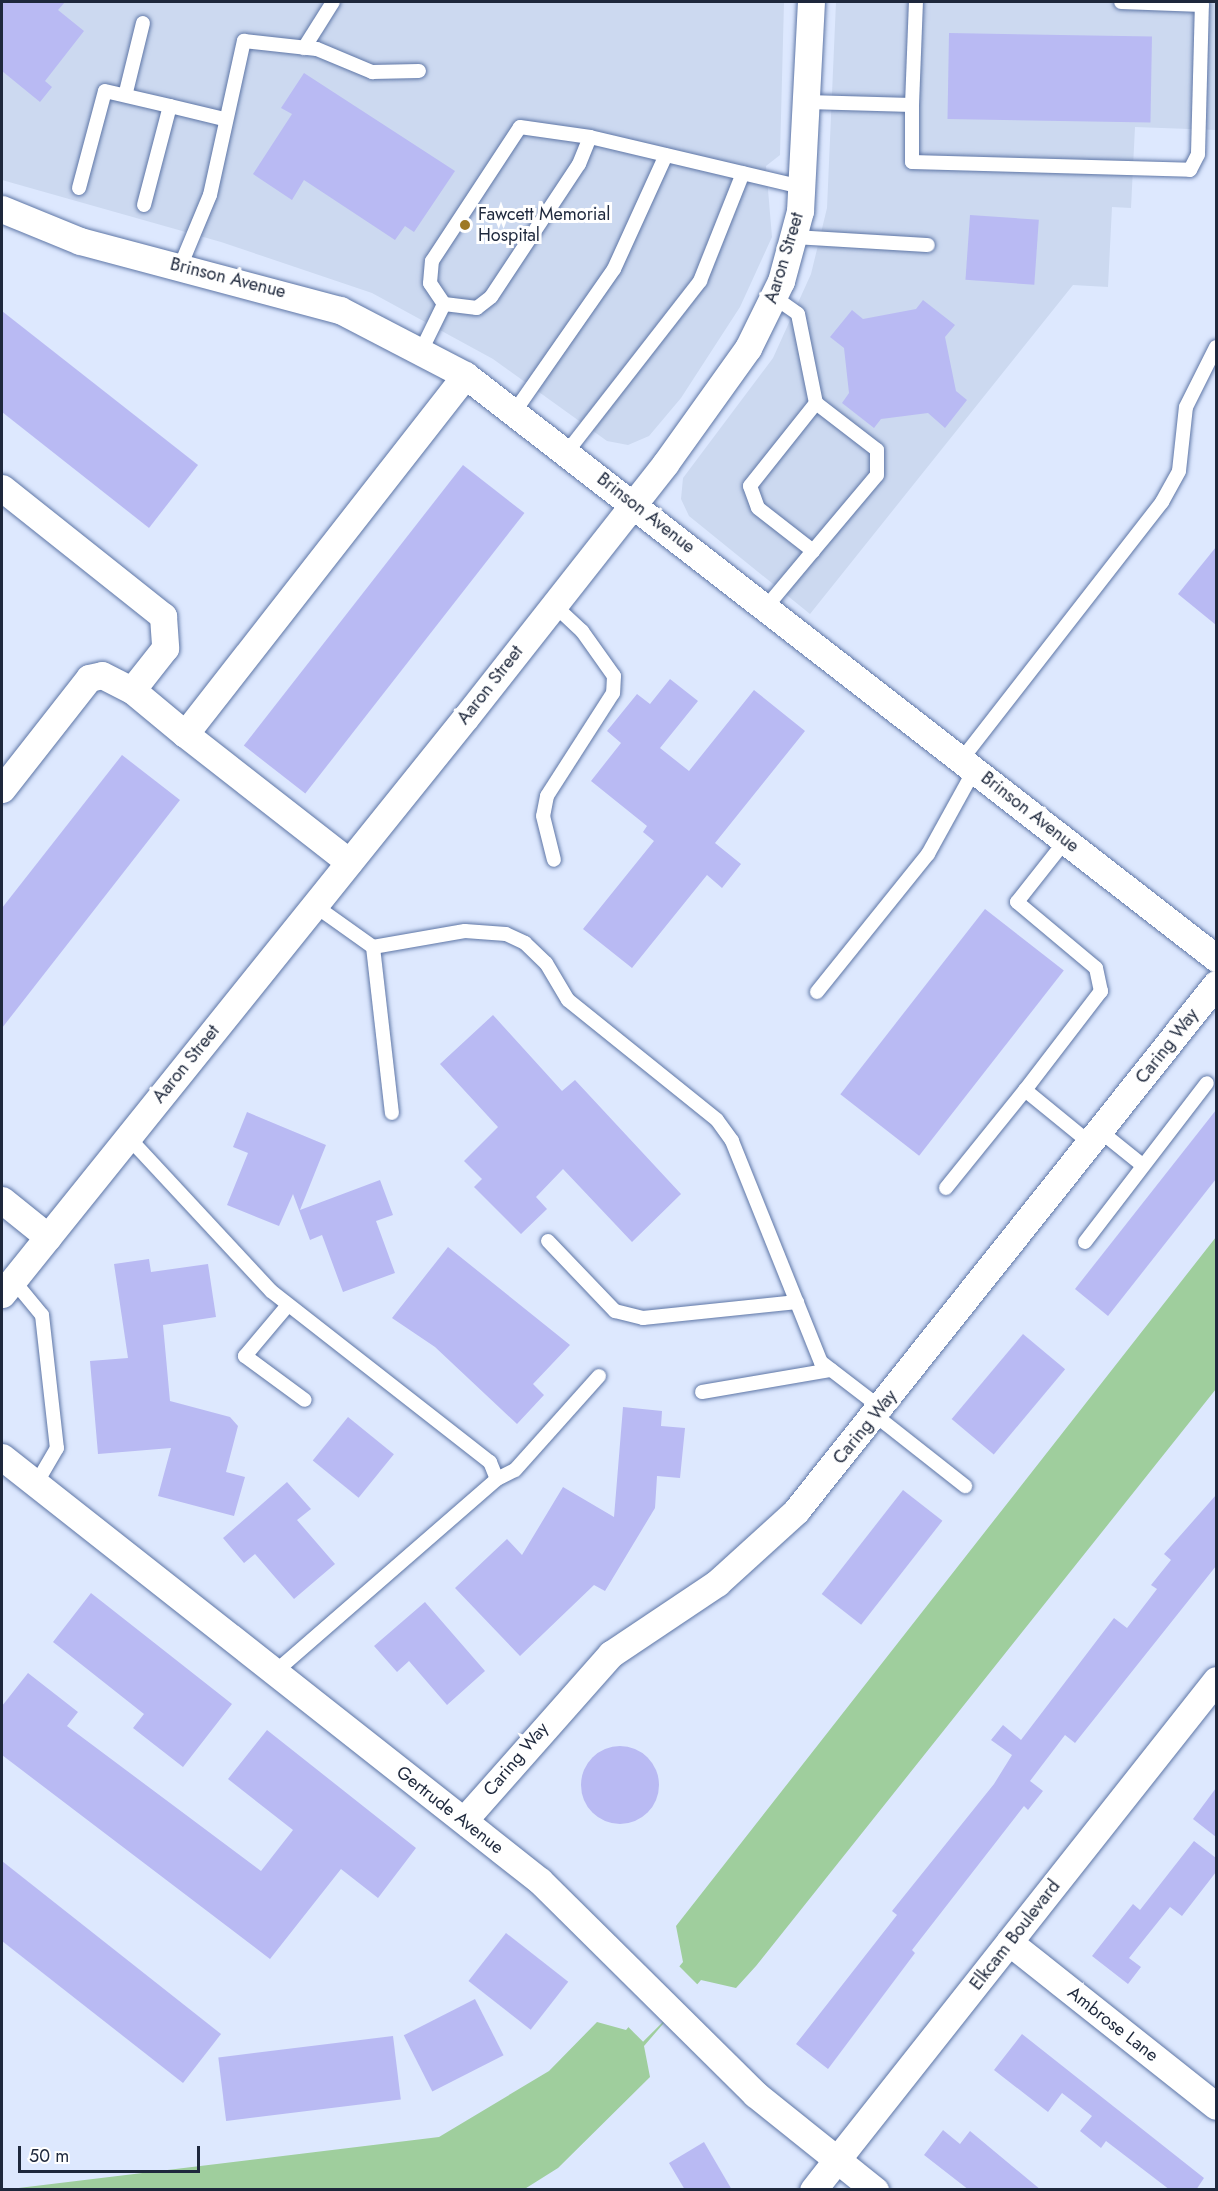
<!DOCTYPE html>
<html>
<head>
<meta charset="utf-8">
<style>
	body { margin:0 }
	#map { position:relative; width:1218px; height:2191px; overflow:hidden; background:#dde8fe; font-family:Jost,sans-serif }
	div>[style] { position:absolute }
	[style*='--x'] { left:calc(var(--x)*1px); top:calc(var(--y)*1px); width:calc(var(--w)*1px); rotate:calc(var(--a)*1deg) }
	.built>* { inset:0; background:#ccd9f0 }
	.water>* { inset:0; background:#9fce9d }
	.pier>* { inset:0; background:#dde8fe; transform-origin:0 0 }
	.building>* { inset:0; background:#b9baf3; transform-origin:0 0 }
	.round { border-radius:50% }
	.roads { filter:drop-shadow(0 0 2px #5e76a6) drop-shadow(0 0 2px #5e76a6) }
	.lane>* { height:14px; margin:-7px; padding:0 7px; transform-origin:7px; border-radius:7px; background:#fff }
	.street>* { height:27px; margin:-13.5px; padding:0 13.5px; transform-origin:13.5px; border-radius:13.5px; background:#fff }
	.dots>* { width:16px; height:16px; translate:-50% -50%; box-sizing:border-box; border:3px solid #fff; border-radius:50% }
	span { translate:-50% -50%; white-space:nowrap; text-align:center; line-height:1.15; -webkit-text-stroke:6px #fff; paint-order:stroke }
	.poi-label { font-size:18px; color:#1e283c }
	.left { translate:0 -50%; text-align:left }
	.street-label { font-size:18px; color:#1e283c }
	.frame { position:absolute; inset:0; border:3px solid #1e283c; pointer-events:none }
	.scale { position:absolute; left:18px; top:2146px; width:182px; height:27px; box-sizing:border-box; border:3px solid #1e283c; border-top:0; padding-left:8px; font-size:18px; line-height:21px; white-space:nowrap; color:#1e283c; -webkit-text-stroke:4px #fff; paint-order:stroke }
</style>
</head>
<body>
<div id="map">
	<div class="built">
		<i style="clip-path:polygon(2px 2px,784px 2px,780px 155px,766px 166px,772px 237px,740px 307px,681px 398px,649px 436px,628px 445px,607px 441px,493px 359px,372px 293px,221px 242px,2px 180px)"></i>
		<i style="clip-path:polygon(836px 2px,1216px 2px,1216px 130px,1135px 127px,1131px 208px,1112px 207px,1108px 287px,1073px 285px,810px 614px,689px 516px,681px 499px,683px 478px,773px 358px,811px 274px,827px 208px)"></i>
	</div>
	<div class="water">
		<i style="clip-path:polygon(1216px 1237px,1216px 1389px,756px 1966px,736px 1988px,701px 1980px,644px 2046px,650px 2077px,558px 2168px,523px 2190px,2px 2190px,439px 2137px,549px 2071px,597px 2022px,626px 2030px,683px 1962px,676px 1926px)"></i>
	</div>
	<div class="pier">
		<i style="left:677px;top:1964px;width:31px;height:79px;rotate:45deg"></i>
	</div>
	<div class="building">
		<i style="clip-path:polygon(2px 2px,65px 2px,58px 10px,84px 31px,45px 81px,52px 87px,40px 102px,2px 71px)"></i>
		<i style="left:949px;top:33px;width:203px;height:86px;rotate:1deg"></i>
		<i style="clip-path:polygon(304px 73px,455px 171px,414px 232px,405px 226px,395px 240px,304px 180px,292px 200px,253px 174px,292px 114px,281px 108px)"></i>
		<i style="left:970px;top:215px;width:69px;height:65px;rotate:4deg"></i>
		<i style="clip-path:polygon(923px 300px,955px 325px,945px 337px,956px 391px,967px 400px,945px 428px,928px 413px,881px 419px,874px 428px,842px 403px,849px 393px,844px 348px,830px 337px,852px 310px,863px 319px,916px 309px)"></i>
		<i style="clip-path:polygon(2px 311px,198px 465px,149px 528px,2px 412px)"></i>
		<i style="left:463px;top:465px;width:78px;height:356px;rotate:38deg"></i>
		<i style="clip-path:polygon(1216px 547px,1216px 625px,1178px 594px)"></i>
		<i style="clip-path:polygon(670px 679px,698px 701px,660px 748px,689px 771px,754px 690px,805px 731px,715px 843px,741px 864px,722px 888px,707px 875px,632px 968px,583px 929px,654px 841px,643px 832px,647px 826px,591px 781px,621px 743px,607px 731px,637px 694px,650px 704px)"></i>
		<i style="clip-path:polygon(122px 755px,180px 800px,2px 1028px,2px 908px)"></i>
		<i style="left:985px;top:909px;width:100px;height:235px;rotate:38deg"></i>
		<i style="clip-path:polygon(493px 1015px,562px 1091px,575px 1080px,681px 1194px,632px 1242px,563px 1169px,536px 1197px,547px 1209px,521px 1234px,474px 1187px,482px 1179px,464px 1161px,498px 1127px,440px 1064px)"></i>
		<i style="clip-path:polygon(1216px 1110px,1216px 1179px,1108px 1316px,1075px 1289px)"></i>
		<i style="clip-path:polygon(247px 1112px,326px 1145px,300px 1210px,380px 1180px,393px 1215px,376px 1221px,395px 1273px,343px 1292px,322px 1235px,310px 1240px,293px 1194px,279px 1226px,227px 1205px,248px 1153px,233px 1147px)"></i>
		<i style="clip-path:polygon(448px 1247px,570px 1345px,533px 1384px,544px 1395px,517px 1424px,435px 1347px,392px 1318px)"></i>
		<i style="clip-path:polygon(149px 1259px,151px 1272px,208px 1264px,216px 1317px,163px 1325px,170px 1401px,230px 1417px,238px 1426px,226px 1472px,245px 1477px,234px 1516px,158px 1496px,171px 1448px,98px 1454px,90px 1361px,128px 1358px,114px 1264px)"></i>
		<i style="left:1023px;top:1334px;width:55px;height:111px;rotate:40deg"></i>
		<i style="clip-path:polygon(623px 1407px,662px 1411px,661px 1426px,685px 1428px,680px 1478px,657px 1476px,655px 1508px,605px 1591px,594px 1585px,520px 1656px,455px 1588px,507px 1539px,522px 1555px,563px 1487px,614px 1517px)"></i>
		<i style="left:348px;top:1417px;width:59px;height:56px;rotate:39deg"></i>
		<i style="clip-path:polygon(287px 1482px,311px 1509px,297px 1520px,335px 1564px,294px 1599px,255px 1554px,244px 1563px,223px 1538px)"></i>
		<i style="left:903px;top:1490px;width:50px;height:132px;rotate:38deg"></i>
		<i style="clip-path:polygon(1216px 1495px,1216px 1566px,1075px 1743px,1065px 1735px,1030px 1781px,1043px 1791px,1028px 1810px,1024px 1806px,912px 1950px,915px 1953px,828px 2069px,796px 2044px,897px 1915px,892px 1911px,994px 1784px,1012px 1755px,991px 1740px,1003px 1725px,1021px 1740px,1114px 1618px,1127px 1628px,1157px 1589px,1151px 1585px,1171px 1560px,1164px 1554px)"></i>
		<i style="clip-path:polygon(91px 1593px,232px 1704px,183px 1767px,133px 1728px,144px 1714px,53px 1642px)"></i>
		<i style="clip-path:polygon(425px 1602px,485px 1671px,447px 1705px,409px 1661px,397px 1672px,374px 1646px)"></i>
		<i style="clip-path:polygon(28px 1673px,78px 1712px,67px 1726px,261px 1871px,293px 1830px,228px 1779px,267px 1730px,416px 1848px,378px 1898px,341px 1869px,270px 1959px,2px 1755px,2px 1706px)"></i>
		<i class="round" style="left:581px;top:1746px;width:78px;height:78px"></i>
		<i style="clip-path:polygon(1216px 1788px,1216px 1837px,1193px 1819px)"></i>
		<i style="clip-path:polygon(1194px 1841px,1216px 1858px,1216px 1872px,1182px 1916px,1170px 1907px,1129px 1958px,1141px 1967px,1128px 1984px,1092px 1956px,1133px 1904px,1140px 1910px)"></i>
		<i style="clip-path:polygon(2px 1861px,221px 2034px,183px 2083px,2px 1941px)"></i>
		<i style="left:506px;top:1933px;width:79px;height:61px;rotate:38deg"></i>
		<i style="left:475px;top:1999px;width:63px;height:80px;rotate:63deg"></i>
		<i style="clip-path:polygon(1022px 2034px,1204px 2178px,1196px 2190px,1170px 2190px,1106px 2141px,1101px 2148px,1080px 2131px,1092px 2116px,1062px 2093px,1048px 2112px,994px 2070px)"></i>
		<i style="left:393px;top:2036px;width:64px;height:176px;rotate:83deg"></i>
		<i style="clip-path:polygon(943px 2130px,960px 2144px,970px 2131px,1041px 2190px,969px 2190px,924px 2155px)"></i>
		<i style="clip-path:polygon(704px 2142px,732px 2190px,685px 2190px,669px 2163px)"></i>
	</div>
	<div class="roads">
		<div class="lane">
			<i style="--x:304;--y:48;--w:54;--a:-57.8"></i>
			<i style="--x:126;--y:92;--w:71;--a:-76.2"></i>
			<i style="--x:807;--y:102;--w:105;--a:1.6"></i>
			<i style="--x:912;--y:105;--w:57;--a:90"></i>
			<i style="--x:912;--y:162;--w:278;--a:1.6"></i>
			<i style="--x:1190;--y:170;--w:18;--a:-63"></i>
			<i style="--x:1198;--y:154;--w:149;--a:-88.5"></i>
			<i style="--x:1202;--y:5;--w:81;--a:-177.9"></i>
			<i style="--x:912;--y:105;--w:103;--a:-87.8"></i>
			<i style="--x:590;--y:137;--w:29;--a:112"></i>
			<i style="--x:579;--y:164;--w:159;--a:123.5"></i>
			<i style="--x:491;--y:297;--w:18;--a:142"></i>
			<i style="--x:477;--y:308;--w:33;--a:-173"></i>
			<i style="--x:444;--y:304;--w:25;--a:-124"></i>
			<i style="--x:430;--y:283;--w:22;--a:-85"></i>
			<i style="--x:432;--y:261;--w:160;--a:-56.7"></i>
			<i style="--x:520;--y:127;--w:71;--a:8.1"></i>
			<i style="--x:590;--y:137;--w:218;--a:13.3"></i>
			<i style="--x:79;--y:188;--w:100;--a:-75"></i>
			<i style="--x:105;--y:91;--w:67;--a:13"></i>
			<i style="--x:144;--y:205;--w:102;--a:-75.3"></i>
			<i style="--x:170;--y:106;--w:56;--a:13.5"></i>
			<i style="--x:793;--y:237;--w:135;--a:3.4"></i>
			<i style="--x:180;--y:267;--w:78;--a:-67.4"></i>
			<i style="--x:210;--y:195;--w:158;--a:-77.6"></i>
			<i style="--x:244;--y:41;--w:73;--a:6.3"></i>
			<i style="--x:317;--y:49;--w:60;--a:22.7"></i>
			<i style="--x:372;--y:72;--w:47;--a:-1.2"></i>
			<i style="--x:774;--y:297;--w:29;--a:35"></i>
			<i style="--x:798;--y:314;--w:91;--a:78.6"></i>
			<i style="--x:422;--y:349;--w:50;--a:-63.9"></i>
			<i style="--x:515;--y:411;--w:173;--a:-55.1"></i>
			<i style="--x:614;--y:269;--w:125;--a:-65.5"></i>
			<i style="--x:567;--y:452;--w:217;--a:-52.1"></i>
			<i style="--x:700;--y:281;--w:116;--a:-68.3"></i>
			<i style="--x:553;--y:604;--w:40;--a:43"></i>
			<i style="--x:582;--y:631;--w:55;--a:54.6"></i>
			<i style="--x:614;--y:676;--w:17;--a:93"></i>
			<i style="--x:613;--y:693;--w:122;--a:122.7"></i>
			<i style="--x:547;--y:796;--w:20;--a:101"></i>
			<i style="--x:543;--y:816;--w:45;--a:76"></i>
			<i style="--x:767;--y:606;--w:72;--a:-50.1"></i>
			<i style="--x:813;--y:551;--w:99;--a:-49.9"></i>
			<i style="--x:877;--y:475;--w:25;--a:-90"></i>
			<i style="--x:877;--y:450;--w:77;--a:-142.4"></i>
			<i style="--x:816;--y:403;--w:106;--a:128.5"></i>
			<i style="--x:750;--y:486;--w:23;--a:70"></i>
			<i style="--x:758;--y:508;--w:70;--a:38"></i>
			<i style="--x:962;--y:759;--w:326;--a:-52.1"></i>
			<i style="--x:1162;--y:502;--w:35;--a:-61"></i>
			<i style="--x:1179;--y:471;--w:64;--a:-83.8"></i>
			<i style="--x:1186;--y:407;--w:67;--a:-63.4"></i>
			<i style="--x:1066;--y:840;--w:79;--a:128.3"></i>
			<i style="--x:1017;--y:902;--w:103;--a:39.9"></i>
			<i style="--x:1096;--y:968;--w:24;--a:78"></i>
			<i style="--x:1101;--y:991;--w:125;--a:127.5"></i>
			<i style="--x:1025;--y:1090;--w:84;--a:39.2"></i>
			<i style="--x:314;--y:905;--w:72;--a:35.4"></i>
			<i style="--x:373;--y:947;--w:93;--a:-9.9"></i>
			<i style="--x:465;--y:931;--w:41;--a:4.2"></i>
			<i style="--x:506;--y:934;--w:21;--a:25"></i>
			<i style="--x:525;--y:943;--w:29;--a:44"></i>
			<i style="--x:546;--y:963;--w:43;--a:59.3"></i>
			<i style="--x:568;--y:1000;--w:191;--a:38.8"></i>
			<i style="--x:717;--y:1120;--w:26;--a:54"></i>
			<i style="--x:732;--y:1141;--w:238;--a:68.1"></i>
			<i style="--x:821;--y:1362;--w:76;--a:37.5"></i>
			<i style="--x:373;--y:947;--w:167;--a:83.5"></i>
			<i style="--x:817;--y:992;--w:177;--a:-51.2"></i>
			<i style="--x:928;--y:854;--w:97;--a:-61.1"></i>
			<i style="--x:1100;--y:1131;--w:53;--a:38.8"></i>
			<i style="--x:128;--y:1137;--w:210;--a:47.1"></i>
			<i style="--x:271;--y:1291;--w:278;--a:38"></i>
			<i style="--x:490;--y:1462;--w:18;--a:68"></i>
			<i style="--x:497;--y:1479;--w:294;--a:139"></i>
			<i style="--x:946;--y:1188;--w:126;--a:-51.1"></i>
			<i style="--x:548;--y:1241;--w:97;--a:46.3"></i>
			<i style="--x:615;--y:1311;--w:29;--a:14"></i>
			<i style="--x:643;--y:1318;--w:155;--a:-5.9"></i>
			<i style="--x:1085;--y:1242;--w:200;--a:-52.5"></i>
			<i style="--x:13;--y:1280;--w:45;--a:50.4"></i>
			<i style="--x:42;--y:1315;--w:134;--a:83.6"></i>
			<i style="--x:57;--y:1448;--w:42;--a:120.3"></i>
			<i style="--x:288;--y:1305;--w:67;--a:130.1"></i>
			<i style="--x:245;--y:1356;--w:74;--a:36.3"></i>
			<i style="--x:702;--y:1392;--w:131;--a:-9.7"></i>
			<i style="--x:875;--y:1415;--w:115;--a:38.3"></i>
			<i style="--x:497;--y:1479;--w:20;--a:-27"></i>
			<i style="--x:515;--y:1470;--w:126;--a:-48.2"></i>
		</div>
		<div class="street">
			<i style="--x:2;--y:209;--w:84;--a:22.3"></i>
			<i style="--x:80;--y:241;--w:269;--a:14.9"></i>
			<i style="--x:340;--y:310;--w:141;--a:27.5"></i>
			<i style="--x:465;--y:375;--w:951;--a:37.82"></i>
			<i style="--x:2;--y:488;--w:206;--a:38.5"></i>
			<i style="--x:163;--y:616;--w:32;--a:86"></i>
			<i style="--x:165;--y:648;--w:53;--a:128.2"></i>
			<i style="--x:132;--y:690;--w:69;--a:39.7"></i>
			<i style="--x:2;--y:789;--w:141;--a:-51.9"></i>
			<i style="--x:89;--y:678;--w:13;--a:-13"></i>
			<i style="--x:102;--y:675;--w:34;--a:27"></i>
			<i style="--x:349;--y:862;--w:208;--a:-142"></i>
			<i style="--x:185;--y:734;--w:455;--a:-52"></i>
			<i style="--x:2;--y:1200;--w:59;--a:38.8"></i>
			<i style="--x:2;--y:1294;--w:740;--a:-51.2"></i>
			<i style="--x:466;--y:717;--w:322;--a:-51.8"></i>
			<i style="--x:665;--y:464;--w:143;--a:-54.4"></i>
			<i style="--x:748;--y:348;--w:75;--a:-63.8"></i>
			<i style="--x:781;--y:281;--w:73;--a:-74.8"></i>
			<i style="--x:800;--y:211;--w:209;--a:-87"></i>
			<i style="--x:2;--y:1457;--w:685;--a:38.24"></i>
			<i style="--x:540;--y:1881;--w:303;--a:44.7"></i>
			<i style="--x:755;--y:2094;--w:154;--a:38.7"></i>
			<i style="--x:464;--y:1820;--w:222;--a:-48.5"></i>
			<i style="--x:611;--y:1654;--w:128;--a:-33.8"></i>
			<i style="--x:717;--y:1583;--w:107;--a:-42.3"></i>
			<i style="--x:796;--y:1511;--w:674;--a:-51.45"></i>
			<i style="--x:1009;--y:1942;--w:264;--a:38.4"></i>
			<i style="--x:813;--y:2190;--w:650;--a:-51.68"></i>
		</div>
	</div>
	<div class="dots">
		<i style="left:465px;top:225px;background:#9e7925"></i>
	</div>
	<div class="poi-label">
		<span class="left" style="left:478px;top:225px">Fawcett Memorial<br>Hospital</span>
	</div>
	<div class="street-label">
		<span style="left:784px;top:258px;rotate:-73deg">Aaron Street</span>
		<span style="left:228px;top:278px;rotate:14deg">Brinson Avenue</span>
		<span style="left:646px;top:513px;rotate:38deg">Brinson Avenue</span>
		<span style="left:490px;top:685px;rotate:-52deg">Aaron Street</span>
		<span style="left:1030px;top:812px;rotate:38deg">Brinson Avenue</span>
		<span style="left:1167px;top:1046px;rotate:-52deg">Caring Way</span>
		<span style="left:186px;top:1064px;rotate:-51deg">Aaron Street</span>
		<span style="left:865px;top:1427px;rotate:-51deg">Caring Way</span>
		<span style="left:516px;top:1759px;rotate:-50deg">Caring Way</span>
		<span style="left:450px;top:1810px;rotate:38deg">Gertrude Avenue</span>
		<span style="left:1015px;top:1935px;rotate:-52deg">Elkcam Boulevard</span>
		<span style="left:1113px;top:2024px;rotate:38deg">Ambrose Lane</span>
	</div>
	<div class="frame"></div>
	<div class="scale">50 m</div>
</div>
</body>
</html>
